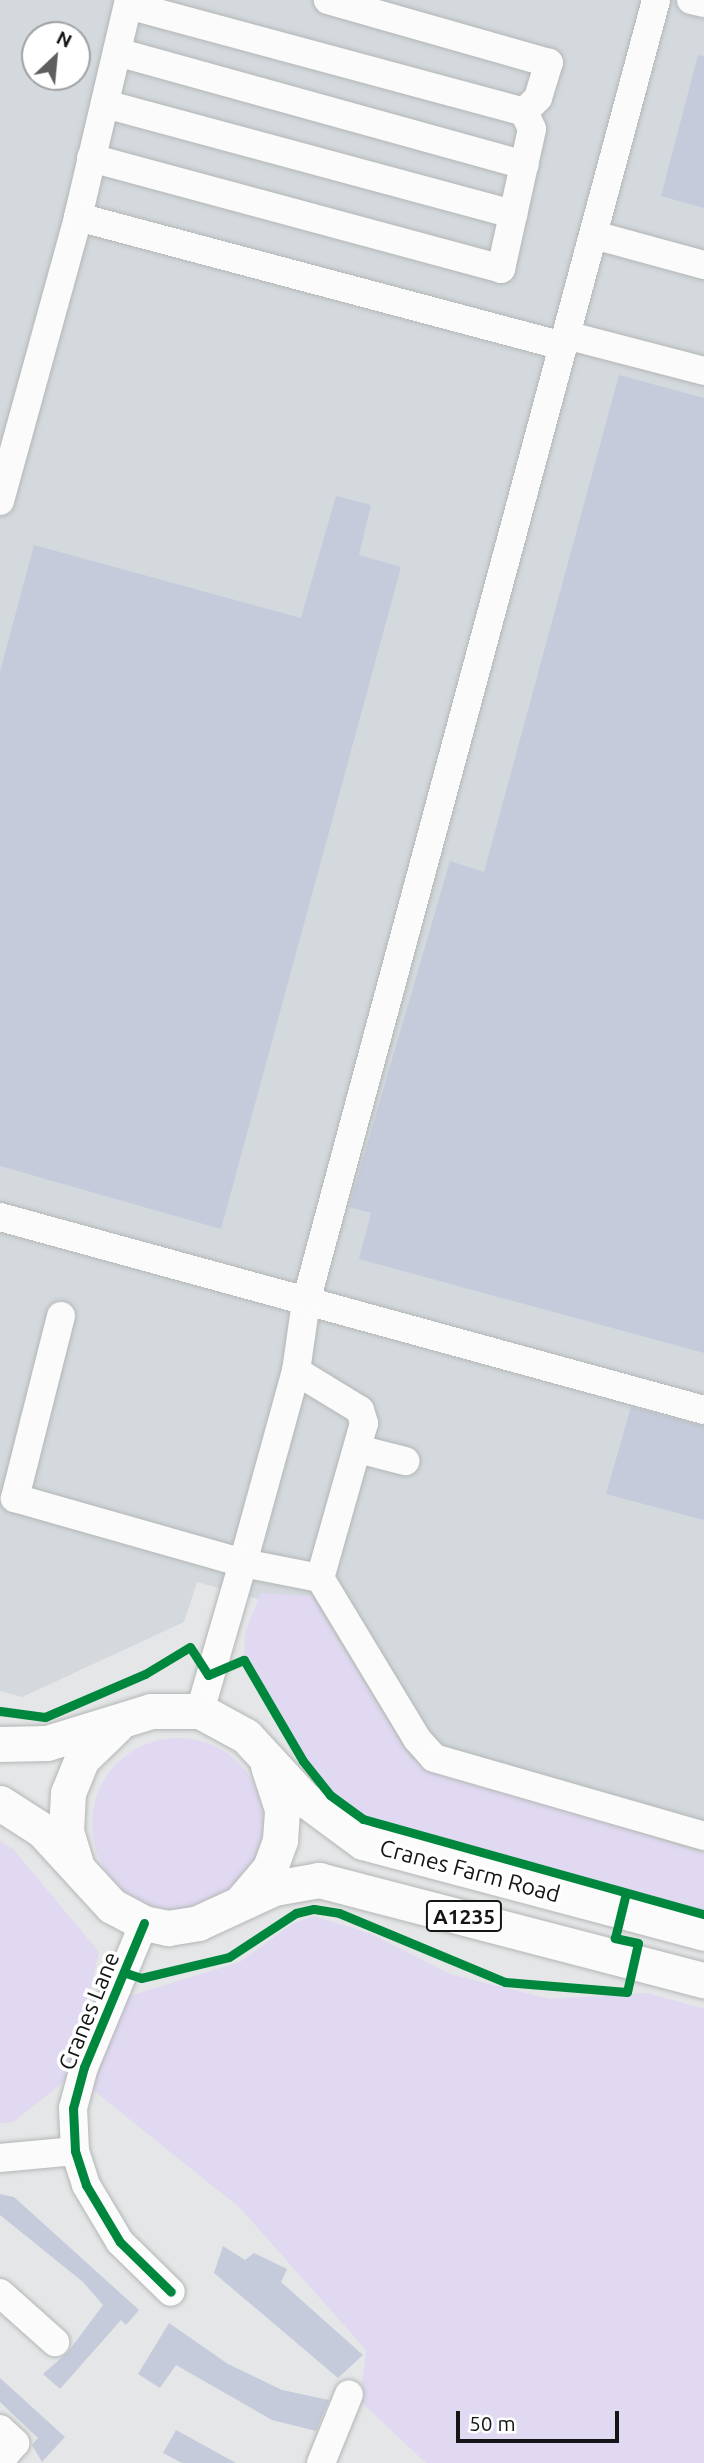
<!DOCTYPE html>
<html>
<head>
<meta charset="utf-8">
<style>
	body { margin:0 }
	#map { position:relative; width:704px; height:2463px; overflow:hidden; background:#e4e6e7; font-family:Ubuntu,sans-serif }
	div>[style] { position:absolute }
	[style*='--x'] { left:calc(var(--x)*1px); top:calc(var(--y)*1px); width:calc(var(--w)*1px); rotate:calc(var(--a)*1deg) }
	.built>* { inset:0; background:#d3d9dd }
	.green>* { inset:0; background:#e0d9f1 }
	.round { border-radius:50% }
	.building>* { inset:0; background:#c5cbdb }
	.roads { filter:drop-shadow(0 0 2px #b4b6b6) drop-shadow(0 0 2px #b4b6b6) }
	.minor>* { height:28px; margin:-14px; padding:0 14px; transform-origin:14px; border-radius:14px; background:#fbfbfb }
	.major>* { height:35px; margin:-17.5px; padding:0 17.5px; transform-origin:17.5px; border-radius:17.5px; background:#fbfbfb }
	.cycleway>* { height:9px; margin:-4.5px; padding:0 4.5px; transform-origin:4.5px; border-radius:4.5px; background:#00873e }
	span { translate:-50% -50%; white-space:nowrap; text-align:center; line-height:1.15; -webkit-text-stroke:7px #fff; paint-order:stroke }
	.shield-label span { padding:2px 5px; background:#fff; border:2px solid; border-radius:5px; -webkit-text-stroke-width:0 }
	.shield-label { font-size:21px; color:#141515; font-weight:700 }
	.street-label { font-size:23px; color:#141515 }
	.north { position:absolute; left:21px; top:21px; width:70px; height:70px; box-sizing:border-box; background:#fff; border:2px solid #a1a1a1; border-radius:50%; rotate:26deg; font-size:19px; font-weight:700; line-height:28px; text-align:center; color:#141515 }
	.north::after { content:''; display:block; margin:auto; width:24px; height:32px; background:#5d5e5e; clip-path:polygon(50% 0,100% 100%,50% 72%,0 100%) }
	.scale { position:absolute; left:456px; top:2411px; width:163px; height:32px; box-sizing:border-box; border:4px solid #141515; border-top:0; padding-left:9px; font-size:21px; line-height:24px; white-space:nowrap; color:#141515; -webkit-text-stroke:5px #fff; paint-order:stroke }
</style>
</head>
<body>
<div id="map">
	<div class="built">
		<i style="clip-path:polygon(evenodd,0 0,704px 0,704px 1854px,395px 1765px,311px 1614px,197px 1582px,184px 1622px,22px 1697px,0 1691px,0 0,35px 35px,77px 35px,77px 77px,35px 77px,35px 35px)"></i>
	</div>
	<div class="green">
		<i style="clip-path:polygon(261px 1593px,311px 1596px,411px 1759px,704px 1854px,704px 1913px,375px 1823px,320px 1783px,244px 1660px,245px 1632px)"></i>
		<i class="round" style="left:92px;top:1738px;width:172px;height:172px"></i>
		<i style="clip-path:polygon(0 1841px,13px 1849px,99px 1952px,69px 2078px,13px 2122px,0 2123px)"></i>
		<i style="clip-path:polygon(314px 1916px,371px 1934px,450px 1974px,550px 1999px,648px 1993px,704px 2009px,704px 2463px,426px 2463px,360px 2401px,366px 2350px,240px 2208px,86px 2084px,126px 1997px,240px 1962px,292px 1924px)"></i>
	</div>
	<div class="building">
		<i style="clip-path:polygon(698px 55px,704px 56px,704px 208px,661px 196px)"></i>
		<i style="clip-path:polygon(619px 375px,704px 398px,704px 1353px,359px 1259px,371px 1213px,349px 1207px,450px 861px,484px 872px)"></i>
		<i style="clip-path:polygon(336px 496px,371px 505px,359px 555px,401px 567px,221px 1229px,0 1166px,0 672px,34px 545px,301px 618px)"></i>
		<i style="clip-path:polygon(631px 1407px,704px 1426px,704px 1520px,606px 1494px)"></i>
		<i style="clip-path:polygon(0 2194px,14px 2197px,139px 2310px,126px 2325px,121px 2320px,60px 2389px,43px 2374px,68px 2352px,103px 2305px,83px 2282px,0 2215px)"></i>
		<i style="clip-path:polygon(223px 2246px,245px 2260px,254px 2253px,287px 2269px,281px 2282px,363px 2355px,338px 2378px,214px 2273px)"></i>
		<i style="clip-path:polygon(169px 2323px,228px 2364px,282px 2390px,329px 2400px,316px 2431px,272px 2420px,176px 2365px,160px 2388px,138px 2374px)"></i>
		<i style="clip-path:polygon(0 2378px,65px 2437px,42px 2462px,32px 2445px,38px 2438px,0 2402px)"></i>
		<i style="clip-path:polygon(176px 2430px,236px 2463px,182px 2463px,163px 2453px)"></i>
	</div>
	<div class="roads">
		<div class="minor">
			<i style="--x:691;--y:0;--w:13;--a:13"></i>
			<i style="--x:128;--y:5;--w:410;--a:15.1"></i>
			<i style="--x:117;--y:52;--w:423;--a:15.5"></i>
			<i style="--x:105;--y:104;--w:423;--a:15.1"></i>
			<i style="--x:91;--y:158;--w:425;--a:15.1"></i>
			<i style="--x:501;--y:269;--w:143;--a:-77.5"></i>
			<i style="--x:532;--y:129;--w:19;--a:-115"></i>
			<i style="--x:524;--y:112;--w:20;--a:-45"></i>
			<i style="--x:538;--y:98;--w:37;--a:-73"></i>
			<i style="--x:549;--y:63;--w:230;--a:-164.1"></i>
			<i style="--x:78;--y:217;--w:223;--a:-76.8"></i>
			<i style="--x:594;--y:235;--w:114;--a:15.3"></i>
			<i style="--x:566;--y:335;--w:143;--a:14.6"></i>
			<i style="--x:0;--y:501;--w:295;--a:-74.6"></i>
			<i style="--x:78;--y:217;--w:502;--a:14.89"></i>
			<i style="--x:0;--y:1217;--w:730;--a:15.33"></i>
			<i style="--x:61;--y:1316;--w:188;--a:104.2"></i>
			<i style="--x:15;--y:1498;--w:237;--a:15.9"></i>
			<i style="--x:243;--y:1563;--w:199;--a:-74.6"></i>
			<i style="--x:296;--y:1371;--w:70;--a:-81.8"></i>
			<i style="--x:306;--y:1302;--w:1348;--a:-74.95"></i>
			<i style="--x:296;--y:1371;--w:75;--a:31.4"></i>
			<i style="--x:360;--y:1410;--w:14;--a:73"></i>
			<i style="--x:364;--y:1423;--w:161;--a:105.8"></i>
			<i style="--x:358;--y:1449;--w:49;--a:14.3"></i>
			<i style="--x:200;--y:1711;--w:154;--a:-73.8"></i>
			<i style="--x:243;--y:1563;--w:78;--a:11"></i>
			<i style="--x:320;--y:1578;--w:188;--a:58.9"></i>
			<i style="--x:417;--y:1739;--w:25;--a:48"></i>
			<i style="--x:434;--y:1758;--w:281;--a:16.1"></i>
			<i style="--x:144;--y:1923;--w:156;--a:112.6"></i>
			<i style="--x:84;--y:2067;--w:42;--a:105"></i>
			<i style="--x:73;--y:2108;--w:43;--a:87.3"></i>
			<i style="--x:75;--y:2151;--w:36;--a:72"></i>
			<i style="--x:86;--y:2185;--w:66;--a:59.2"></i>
			<i style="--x:120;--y:2242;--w:71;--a:44.4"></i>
			<i style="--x:0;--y:2158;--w:75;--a:-5.3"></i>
			<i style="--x:0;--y:2293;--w:74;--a:41.7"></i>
			<i style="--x:0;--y:2429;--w:21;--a:43"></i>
			<i style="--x:15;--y:2443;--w:23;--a:130"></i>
			<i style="--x:321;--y:2463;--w:74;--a:-67.9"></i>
		</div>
		<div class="major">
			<i style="--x:0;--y:1744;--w:47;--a:-1.2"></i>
			<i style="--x:47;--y:1743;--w:109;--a:-17.1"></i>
			<i style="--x:151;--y:1711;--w:49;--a:0"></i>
			<i style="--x:200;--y:1711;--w:52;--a:28.5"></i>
			<i style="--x:246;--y:1736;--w:84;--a:47.4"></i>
			<i style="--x:303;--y:1798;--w:74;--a:36.3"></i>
			<i style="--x:363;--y:1842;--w:353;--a:14.9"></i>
			<i style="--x:0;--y:1803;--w:50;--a:32.7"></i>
			<i style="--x:42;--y:1830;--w:103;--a:47.4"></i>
			<i style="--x:112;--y:1906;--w:36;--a:28"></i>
			<i style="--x:144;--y:1923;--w:25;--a:12"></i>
			<i style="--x:168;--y:1928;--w:30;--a:-9"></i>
			<i style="--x:198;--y:1923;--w:84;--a:-24.7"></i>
			<i style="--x:274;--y:1888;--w:46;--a:-10.1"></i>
			<i style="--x:319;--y:1880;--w:398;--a:14.6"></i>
			<i style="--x:76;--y:1864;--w:34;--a:-107"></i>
			<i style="--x:66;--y:1831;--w:38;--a:-87"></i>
			<i style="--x:68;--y:1793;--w:37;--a:-68"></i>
			<i style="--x:82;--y:1759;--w:47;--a:-44.1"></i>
			<i style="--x:242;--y:1901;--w:43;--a:-49.7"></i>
			<i style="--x:270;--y:1868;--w:30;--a:-70"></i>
			<i style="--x:280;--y:1840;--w:31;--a:-86"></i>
			<i style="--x:282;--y:1809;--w:45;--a:-108"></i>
		</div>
	</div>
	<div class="cycleway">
		<i style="--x:0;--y:1711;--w:45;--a:7.6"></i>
		<i style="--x:45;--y:1717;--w:109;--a:-23.3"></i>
		<i style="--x:145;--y:1674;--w:52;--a:-31"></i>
		<i style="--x:190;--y:1647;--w:33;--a:57"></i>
		<i style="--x:208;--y:1675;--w:39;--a:-23"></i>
		<i style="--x:244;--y:1660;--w:117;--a:59.7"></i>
		<i style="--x:303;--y:1761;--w:43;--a:51.5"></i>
		<i style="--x:330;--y:1795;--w:41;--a:36"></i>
		<i style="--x:363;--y:1819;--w:354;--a:15.6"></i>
		<i style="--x:144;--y:1923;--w:156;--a:112.6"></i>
		<i style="--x:84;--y:2067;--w:42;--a:105"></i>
		<i style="--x:73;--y:2108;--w:43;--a:87.3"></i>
		<i style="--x:75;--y:2151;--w:36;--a:72"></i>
		<i style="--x:86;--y:2185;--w:66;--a:59.2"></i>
		<i style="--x:120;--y:2242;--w:71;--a:44.4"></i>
		<i style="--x:126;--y:1973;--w:16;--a:18"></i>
		<i style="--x:141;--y:1978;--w:90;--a:-13.4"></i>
		<i style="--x:229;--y:1957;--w:80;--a:-33.3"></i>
		<i style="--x:296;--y:1913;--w:18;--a:-13"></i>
		<i style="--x:314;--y:1909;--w:25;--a:9"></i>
		<i style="--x:339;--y:1913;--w:180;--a:22.6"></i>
		<i style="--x:505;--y:1982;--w:122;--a:4.7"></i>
		<i style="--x:627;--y:1992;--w:50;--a:-77.3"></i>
		<i style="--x:638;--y:1943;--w:24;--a:-168"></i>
		<i style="--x:615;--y:1938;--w:46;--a:-76.3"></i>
	</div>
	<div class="shield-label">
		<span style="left:464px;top:1916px">A1235</span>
	</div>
	<div class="street-label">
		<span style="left:470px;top:1871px;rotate:15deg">Cranes Farm Road</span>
		<span style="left:89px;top:2011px;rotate:-68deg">Cranes Lane</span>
	</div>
	<div class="north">N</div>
	<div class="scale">50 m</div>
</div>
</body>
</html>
